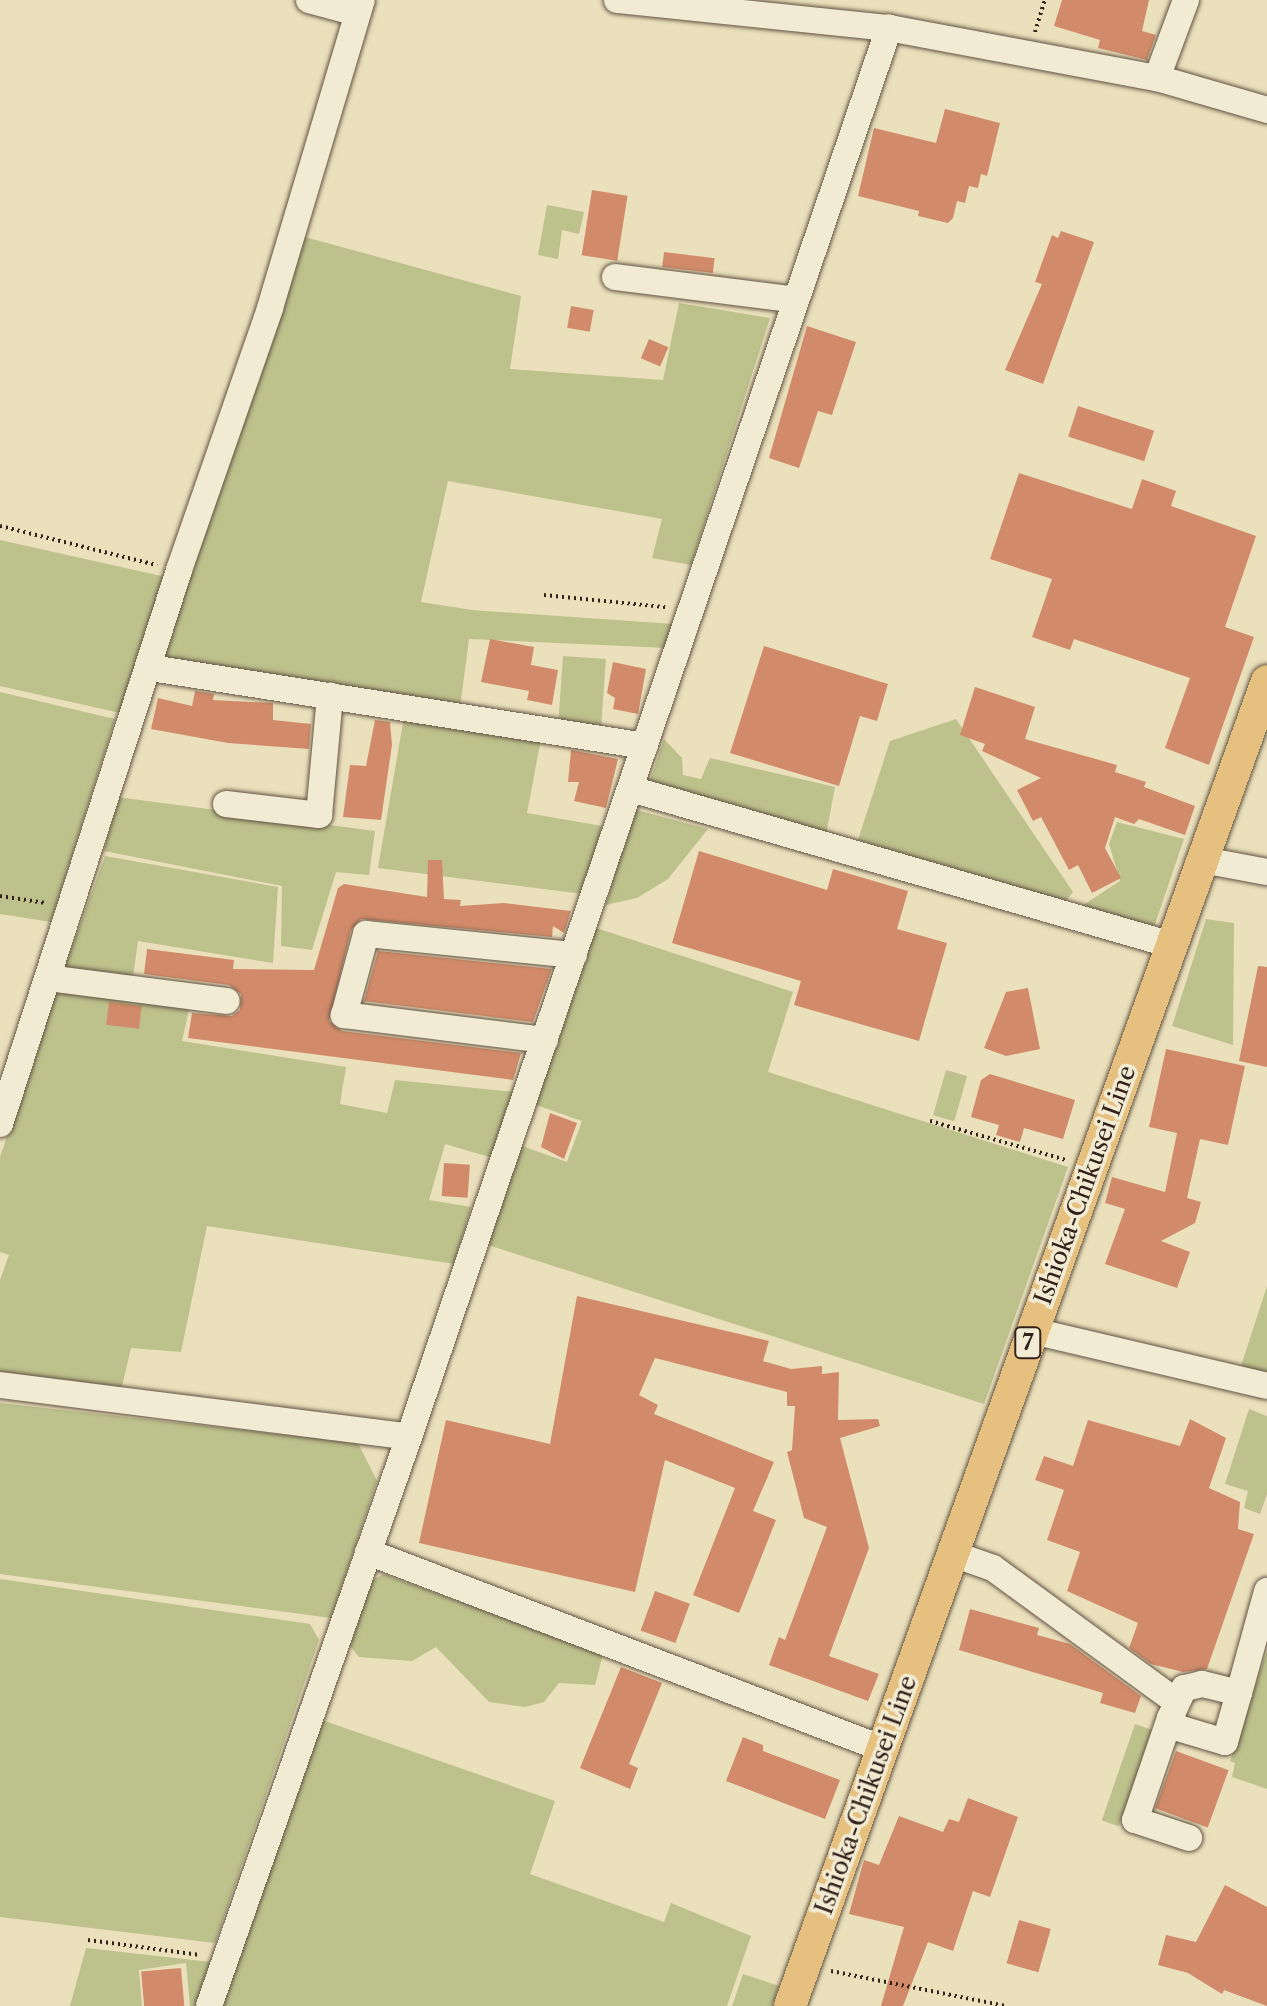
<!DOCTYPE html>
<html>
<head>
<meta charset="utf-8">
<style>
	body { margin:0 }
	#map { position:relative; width:1267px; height:2006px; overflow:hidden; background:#ebe0bc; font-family:"Libre Caslon Text",serif }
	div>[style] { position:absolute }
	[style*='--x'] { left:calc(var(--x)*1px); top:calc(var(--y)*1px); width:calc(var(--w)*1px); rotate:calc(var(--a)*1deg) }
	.green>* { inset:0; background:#bdc18c; transform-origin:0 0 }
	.building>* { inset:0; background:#d28b6a; transform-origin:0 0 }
	.path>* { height:4px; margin-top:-2px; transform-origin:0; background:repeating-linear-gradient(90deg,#33221b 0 2px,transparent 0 6px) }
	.roads { filter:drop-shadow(0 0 2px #615243) drop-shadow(0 0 2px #615243) }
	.minor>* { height:26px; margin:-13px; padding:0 13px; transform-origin:13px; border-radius:13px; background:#f2ebd3 }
	.major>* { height:32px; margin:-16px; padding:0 16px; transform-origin:16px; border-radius:16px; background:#e6c07e }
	span { translate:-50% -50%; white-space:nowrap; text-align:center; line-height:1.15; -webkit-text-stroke:7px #f2ebd3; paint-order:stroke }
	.shield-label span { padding:2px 6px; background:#f2ebd3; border:2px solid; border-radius:6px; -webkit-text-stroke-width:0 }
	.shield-label { font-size:22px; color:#33221b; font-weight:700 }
	.street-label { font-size:24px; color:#33221b }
</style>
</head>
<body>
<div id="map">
	<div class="green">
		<i style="clip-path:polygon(547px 205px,584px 212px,579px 234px,562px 230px,558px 259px,538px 255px)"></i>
		<i style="clip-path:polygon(305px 237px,521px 296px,510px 369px,663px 380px,679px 303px,770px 318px,691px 565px,652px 558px,662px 519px,448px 481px,421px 602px,472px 610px,674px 624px,666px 648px,469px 639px,460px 708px,162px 662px)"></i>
		<i style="clip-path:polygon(0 540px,166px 577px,120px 713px,0 686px)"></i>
		<i style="left:563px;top:656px;width:43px;height:67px;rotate:4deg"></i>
		<i style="clip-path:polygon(0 692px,115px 719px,51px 922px,0 914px)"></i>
		<i style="clip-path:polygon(404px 717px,541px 739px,527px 813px,602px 826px,583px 894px,378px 868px)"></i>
		<i style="clip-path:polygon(956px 719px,1073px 892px,1063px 905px,858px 840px,890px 741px)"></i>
		<i style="clip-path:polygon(664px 739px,682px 758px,683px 775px,701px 779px,710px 758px,835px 787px,826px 835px,649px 784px)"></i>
		<i style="clip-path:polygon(117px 797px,375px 831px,369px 875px,336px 872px,312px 950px,281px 946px,282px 886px,104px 851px)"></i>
		<i style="clip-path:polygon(633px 809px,708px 829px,668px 879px,637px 898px,606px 905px)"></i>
		<i style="clip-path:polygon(1117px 822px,1184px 839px,1153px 930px,1077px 909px,1120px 881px,1109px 844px)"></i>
		<i style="clip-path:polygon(105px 856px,278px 887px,273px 963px,138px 941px,133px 977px,63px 972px)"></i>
		<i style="clip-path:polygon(1206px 919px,1234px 923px,1233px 1045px,1172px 1026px)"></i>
		<i style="clip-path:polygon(596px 928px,793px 992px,768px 1072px,1068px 1167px,984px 1404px,488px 1245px,522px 1146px,567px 1162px,582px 1121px,536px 1105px)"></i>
		<i style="clip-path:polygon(57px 991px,190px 1005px,182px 1041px,346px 1067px,340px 1104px,387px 1113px,395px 1080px,515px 1092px,493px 1158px,445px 1144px,429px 1200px,471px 1207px,454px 1264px,207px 1226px,181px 1352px,131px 1348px,121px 1391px,0 1377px,0 1280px,9px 1255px,0 1252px,0 1157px)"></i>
		<i style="left:946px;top:1070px;width:22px;height:47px;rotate:16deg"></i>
		<i style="clip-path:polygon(1267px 1286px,1267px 1376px,1240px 1369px)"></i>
		<i style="clip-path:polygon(0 1403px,358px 1443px,377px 1481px,331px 1618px,0 1574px)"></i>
		<i style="clip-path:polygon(1249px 1409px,1267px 1416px,1267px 1494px,1260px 1514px,1244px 1508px,1248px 1491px,1225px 1484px)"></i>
		<i style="clip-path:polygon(383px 1574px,603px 1654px,595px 1685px,559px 1683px,544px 1702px,525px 1707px,489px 1702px,436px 1647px,412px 1661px,359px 1657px,345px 1640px,370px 1582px)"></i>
		<i style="clip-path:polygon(0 1579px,310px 1624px,319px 1640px,215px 1943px,0 1917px)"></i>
		<i style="clip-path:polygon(1267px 1651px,1267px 1789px,1232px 1777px,1235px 1763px,1230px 1761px)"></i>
		<i style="clip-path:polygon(319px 1719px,555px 1801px,530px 1874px,664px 1922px,671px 1903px,751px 1936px,727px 2006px,221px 2006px)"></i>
		<i style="left:1135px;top:1724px;width:18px;height:102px;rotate:19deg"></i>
		<i style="clip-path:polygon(86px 1948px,211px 1962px,196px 2006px,190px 2006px,186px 1963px,139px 1970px,142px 2006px,70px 2006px)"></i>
		<i style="clip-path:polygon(743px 1974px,779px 1986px,772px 2006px,732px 2006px)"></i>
	</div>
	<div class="building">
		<i style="clip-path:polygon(1062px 0,1149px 0,1142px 31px,1156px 35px,1147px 60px,1098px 48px,1100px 40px,1054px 26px)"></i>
		<i style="clip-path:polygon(945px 109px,1000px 123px,987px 176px,981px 174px,978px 188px,969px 186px,965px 203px,957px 201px,953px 218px,948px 223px,918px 216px,919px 211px,858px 196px,874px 128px,936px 143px)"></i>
		<i style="left:592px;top:190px;width:36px;height:66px;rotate:9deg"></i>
		<i style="clip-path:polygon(1061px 231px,1094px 242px,1043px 384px,1005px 370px,1042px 284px,1035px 282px,1052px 235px,1058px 238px)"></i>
		<i style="left:664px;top:252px;width:51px;height:15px;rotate:7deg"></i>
		<i style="left:571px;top:306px;width:23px;height:22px;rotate:10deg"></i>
		<i style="clip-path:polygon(807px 326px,856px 342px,832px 415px,818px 411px,799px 468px,769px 458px)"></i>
		<i style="left:649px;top:339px;width:21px;height:21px;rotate:23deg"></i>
		<i style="left:1078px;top:406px;width:80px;height:32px;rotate:18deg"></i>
		<i style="clip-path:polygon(1019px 473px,1132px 509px,1142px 479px,1176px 491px,1171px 506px,1256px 536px,1225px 627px,1254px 637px,1209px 765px,1165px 748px,1190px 678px,1074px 639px,1070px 650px,1032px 637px,1052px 579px,990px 559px)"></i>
		<i style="clip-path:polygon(490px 639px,534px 647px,531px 665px,558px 670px,552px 705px,527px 700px,529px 691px,481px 682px)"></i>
		<i style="clip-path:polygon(764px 646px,888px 684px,877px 721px,860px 716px,839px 786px,730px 753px)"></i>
		<i style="clip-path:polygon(613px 662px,646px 669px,638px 714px,613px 709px,615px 698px,607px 693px)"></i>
		<i style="clip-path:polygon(975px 687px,1035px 707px,1025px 739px,1117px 765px,1115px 772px,1146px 782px,1144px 787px,1195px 806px,1185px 835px,1139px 819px,1134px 824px,1115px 817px,1105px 848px,1121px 878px,1092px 893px,1078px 865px,1069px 870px,1041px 817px,1033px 821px,1017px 790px,1041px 778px,982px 751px,985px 744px,960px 735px)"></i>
		<i style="clip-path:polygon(195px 691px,214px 694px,213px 700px,273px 703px,273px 720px,311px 724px,309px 749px,228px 743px,151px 729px,158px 698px,192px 706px)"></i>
		<i style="clip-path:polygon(375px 720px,390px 722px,392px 745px,381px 820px,343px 817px,350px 765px,366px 766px)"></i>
		<i style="clip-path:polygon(571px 750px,618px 759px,606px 808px,574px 801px,579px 782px,568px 782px)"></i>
		<i style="clip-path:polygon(699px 851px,827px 890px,833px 869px,908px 891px,897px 929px,947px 943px,919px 1041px,794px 1005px,801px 981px,672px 943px)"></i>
		<i style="clip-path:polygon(428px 860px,442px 860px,444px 899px,461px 900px,460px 906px,504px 903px,571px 911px,564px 933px,553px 926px,552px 937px,361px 919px,351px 930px,329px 1021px,342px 1031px,521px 1053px,513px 1080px,188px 1038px,192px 1013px,232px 1016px,240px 1010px,241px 994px,229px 985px,144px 974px,147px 949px,234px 960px,233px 969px,314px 970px,338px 888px,344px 884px,427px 897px)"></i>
		<i style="clip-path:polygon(378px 951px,551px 969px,551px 971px,533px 1022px,364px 1001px)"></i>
		<i style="clip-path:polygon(1258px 966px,1267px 967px,1267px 1067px,1239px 1061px)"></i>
		<i style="clip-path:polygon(1028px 988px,1040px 1049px,1006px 1056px,984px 1048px,1006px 992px)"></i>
		<i style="left:109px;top:1002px;width:33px;height:23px;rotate:7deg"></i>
		<i style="clip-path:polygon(1166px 1049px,1245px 1066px,1228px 1145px,1200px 1139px,1187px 1198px,1201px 1202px,1195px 1223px,1161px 1241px,1190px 1252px,1177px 1288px,1105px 1264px,1125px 1209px,1105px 1203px,1112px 1177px,1165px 1192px,1177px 1133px,1149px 1127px)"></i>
		<i style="clip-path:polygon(990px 1074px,1075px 1100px,1063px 1139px,1024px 1128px,1020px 1142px,996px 1135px,999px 1125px,971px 1117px,981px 1080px)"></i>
		<i style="clip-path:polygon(550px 1113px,577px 1123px,564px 1159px,541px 1147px)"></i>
		<i style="left:444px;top:1163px;width:26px;height:33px;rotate:4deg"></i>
		<i style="clip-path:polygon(577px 1296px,769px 1341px,763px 1361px,791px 1369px,822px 1366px,822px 1374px,839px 1372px,838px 1420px,878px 1419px,880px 1426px,840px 1438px,869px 1548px,829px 1656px,879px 1674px,868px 1701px,769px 1665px,779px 1637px,785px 1640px,827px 1527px,804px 1518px,787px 1452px,792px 1450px,795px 1406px,787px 1406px,787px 1392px,655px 1358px,639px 1395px,658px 1405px,654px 1414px,774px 1462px,753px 1511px,776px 1520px,739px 1613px,693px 1595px,735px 1488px,665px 1460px,635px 1592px,419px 1543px,446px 1420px,550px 1444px)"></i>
		<i style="clip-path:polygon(1190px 1419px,1226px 1438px,1209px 1488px,1240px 1502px,1238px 1529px,1254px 1534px,1207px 1669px,1183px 1672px,1151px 1664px,1129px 1648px,1138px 1623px,1067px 1591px,1080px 1552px,1047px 1540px,1064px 1490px,1035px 1480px,1044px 1456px,1073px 1466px,1088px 1420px,1180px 1446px)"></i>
		<i style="left:655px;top:1591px;width:37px;height:42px;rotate:20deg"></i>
		<i style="clip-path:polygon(970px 1609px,1039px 1628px,1037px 1635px,1070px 1644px,1141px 1696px,1135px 1713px,1100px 1703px,1103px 1693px,959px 1650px)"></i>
		<i style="clip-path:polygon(621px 1667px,662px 1683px,629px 1764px,638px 1768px,630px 1789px,580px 1768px)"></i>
		<i style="clip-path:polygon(743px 1737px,763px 1745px,763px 1751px,840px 1780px,825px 1819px,726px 1781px)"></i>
		<i style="left:1176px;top:1751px;width:56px;height:61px;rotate:20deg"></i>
		<i style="clip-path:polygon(968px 1798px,1018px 1817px,990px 1897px,973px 1891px,953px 1951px,928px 1942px,903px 2006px,881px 2006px,904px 1927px,849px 1914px,864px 1860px,879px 1865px,899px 1816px,943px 1832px,949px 1819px,959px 1822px)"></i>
		<i style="clip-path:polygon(1225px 1885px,1267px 1907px,1267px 2006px,1224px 1990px,1222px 1994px,1188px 1973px,1158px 1965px,1166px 1935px,1196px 1942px)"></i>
		<i style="left:1019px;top:1920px;width:33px;height:45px;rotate:16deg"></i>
		<i style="left:181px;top:1968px;width:38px;height:40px;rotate:85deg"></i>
	</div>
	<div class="path">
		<i style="--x:1035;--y:32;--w:34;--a:-73"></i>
		<i style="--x:0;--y:526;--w:162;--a:14"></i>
		<i style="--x:544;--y:595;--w:122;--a:5.7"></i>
		<i style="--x:0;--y:896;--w:46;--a:8.8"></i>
		<i style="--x:930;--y:1121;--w:141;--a:16"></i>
		<i style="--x:88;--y:1940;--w:113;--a:7.6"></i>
		<i style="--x:831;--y:1971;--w:178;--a:11.3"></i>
	</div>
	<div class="roads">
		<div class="minor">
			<i style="--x:309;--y:0;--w:50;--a:15.2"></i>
			<i style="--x:617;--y:0;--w:273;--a:5.9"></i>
			<i style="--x:889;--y:28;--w:273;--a:10.6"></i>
			<i style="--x:1157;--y:78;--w:115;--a:16.2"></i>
			<i style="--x:1157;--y:78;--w:83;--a:-69.6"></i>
			<i style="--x:615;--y:277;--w:182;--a:7.2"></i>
			<i style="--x:151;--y:668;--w:500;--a:8.97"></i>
			<i style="--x:631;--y:789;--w:563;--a:16.09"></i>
			<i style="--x:226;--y:804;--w:94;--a:6.7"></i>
			<i style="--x:319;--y:815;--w:120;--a:-84.7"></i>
			<i style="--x:1203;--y:860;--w:65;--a:10.6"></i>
			<i style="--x:48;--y:978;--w:180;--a:7.3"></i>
			<i style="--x:545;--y:1040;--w:203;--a:-172.9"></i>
			<i style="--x:344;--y:1015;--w:84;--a:-74.8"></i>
			<i style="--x:366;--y:934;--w:209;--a:5.8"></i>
			<i style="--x:0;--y:1124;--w:582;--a:-72.09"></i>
			<i style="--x:179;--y:570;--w:277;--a:-70.8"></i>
			<i style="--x:270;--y:308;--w:321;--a:-73.4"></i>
			<i style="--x:1033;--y:1331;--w:240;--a:13.2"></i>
			<i style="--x:0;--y:1385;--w:412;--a:7.2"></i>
			<i style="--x:368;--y:1552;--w:549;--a:20.91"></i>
			<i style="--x:953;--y:1554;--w:42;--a:19.3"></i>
			<i style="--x:993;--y:1568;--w:224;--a:36.1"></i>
			<i style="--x:1239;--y:1693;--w:38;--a:-166"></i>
			<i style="--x:1202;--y:1684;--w:18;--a:167"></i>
			<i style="--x:1184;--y:1688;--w:33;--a:115"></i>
			<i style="--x:1170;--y:1718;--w:13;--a:51"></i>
			<i style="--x:1178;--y:1728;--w:49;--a:16.6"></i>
			<i style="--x:1225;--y:1742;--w:51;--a:-74.1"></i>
			<i style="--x:1239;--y:1693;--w:106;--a:-74.6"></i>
			<i style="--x:1170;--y:1718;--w:108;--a:108.9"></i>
			<i style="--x:1135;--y:1820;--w:57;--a:18.4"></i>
			<i style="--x:209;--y:2006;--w:603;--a:-70.63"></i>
			<i style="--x:409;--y:1437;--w:1489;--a:-71.19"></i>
		</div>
		<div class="major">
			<i style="--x:790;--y:2006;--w:1408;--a:-70.2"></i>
		</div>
	</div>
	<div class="shield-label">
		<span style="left:1028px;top:1343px">7</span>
	</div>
	<div class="street-label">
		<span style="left:1085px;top:1185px;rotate:-70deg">Ishioka-Chikusei Line</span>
		<span style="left:866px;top:1795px;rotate:-70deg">Ishioka-Chikusei Line</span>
	</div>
</div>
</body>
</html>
